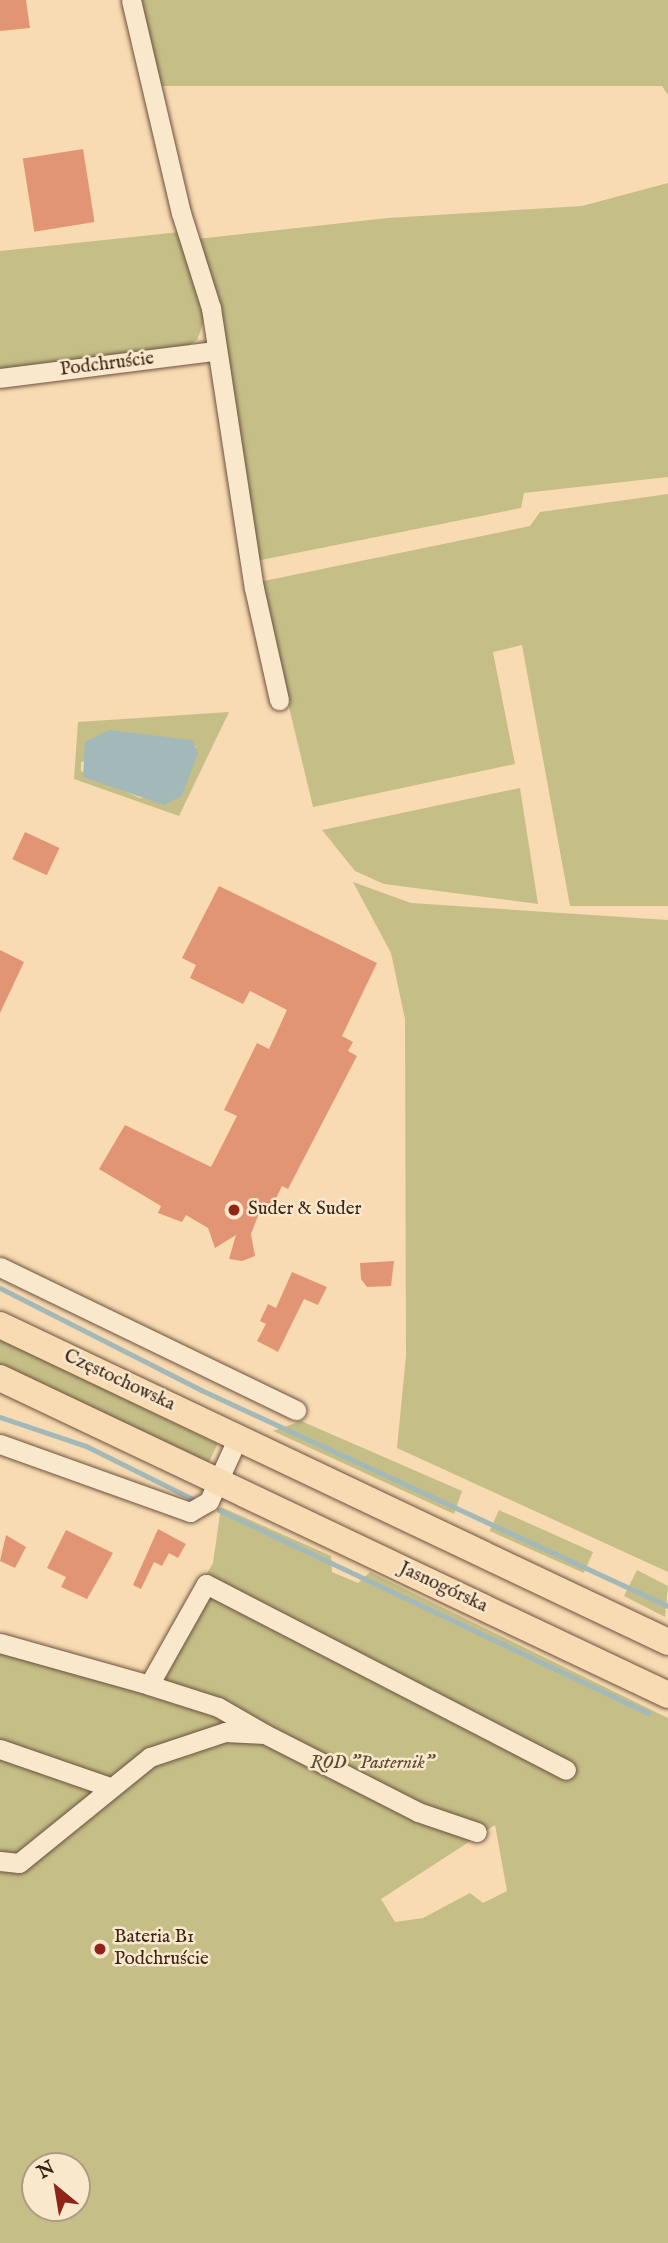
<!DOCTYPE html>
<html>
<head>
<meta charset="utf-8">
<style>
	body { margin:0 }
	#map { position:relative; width:668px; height:2243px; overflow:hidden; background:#f8dbb2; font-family:"IM FELL English",serif }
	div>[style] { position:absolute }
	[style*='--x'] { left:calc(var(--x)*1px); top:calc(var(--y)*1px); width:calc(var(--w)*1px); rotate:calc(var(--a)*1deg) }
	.green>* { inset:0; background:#c5be87; transform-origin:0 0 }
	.water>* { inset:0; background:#a3b8b8 }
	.stream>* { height:5px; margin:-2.5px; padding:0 2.5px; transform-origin:2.5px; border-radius:2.5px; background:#a3b8b8 }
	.building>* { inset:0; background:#e29575; transform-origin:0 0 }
	.roads { filter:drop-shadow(0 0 2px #6c523e) drop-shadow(0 0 2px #6c523e) }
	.minor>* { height:19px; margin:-9.5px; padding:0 9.5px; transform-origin:9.5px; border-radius:9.5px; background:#fae8cd }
	.major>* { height:26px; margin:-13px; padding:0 13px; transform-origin:13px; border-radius:13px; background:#f8dbb2 }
	.dots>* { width:19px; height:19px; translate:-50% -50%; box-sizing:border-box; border:4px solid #fae8cd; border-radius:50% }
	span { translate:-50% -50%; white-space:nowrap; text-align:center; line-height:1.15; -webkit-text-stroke:5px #fae8cd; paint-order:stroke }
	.street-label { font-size:19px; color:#3e2417 }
	.poi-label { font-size:19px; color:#3e2417 }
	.left { translate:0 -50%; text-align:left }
	.park-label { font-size:19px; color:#604a33; font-style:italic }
	.north { position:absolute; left:21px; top:2152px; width:70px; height:70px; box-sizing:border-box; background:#fae8cd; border:2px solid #af9a84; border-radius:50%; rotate:330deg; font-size:19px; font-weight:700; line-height:28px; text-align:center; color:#3e2417 }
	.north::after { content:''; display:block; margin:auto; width:24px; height:32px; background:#8f2418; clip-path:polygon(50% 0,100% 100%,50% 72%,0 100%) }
</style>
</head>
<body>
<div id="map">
	<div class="green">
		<i style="clip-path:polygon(138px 0,668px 0,668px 95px,662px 86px,157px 86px)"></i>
		<i style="clip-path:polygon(668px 183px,668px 477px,524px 493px,521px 508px,256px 561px,197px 239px,388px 218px,582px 206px)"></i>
		<i style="clip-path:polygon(180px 232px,205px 319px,197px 340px,176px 354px,0 371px,0 251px)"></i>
		<i style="clip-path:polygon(668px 494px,668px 906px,570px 906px,522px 645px,493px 652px,515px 764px,313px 807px,259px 582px,530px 526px,540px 512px)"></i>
		<i style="clip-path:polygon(evenodd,229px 712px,179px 816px,74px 779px,78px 722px,229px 712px,196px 746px,182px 796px,140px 798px,81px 771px,81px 762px,196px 746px)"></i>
		<i style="clip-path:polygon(520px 788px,538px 904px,384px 884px,355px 871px,322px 830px)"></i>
		<i style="clip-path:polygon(353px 882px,411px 903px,668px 920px,668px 1572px,397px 1448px,406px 1356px,405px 1019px,391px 953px)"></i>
		<i style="left:0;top:1338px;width:242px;height:28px;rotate:26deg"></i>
		<i style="clip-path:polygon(301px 1421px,462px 1491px,454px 1514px,273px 1431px)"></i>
		<i style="clip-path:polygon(evenodd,221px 1507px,331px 1556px,332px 1572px,358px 1583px,370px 1572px,668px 1718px,668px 2243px,0 2243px,0 1634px,145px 1677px,213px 1563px,221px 1507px,495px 1825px,507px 1891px,483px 1903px,470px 1893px,423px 1918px,395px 1922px,381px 1899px,495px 1825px,221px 1507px,35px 2166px,77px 2166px,77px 2208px,35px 2208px,35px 2166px)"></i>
		<i style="left:499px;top:1510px;width:103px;height:23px;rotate:24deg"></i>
		<i style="clip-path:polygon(637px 1570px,668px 1586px,665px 1617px,624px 1596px)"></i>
	</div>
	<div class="water">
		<i style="clip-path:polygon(109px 730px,192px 740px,198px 753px,182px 796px,164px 805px,83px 777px,85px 742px)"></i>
	</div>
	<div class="stream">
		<i style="--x:0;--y:1288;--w:225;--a:26.9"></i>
		<i style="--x:201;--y:1390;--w:515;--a:24.82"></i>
		<i style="--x:0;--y:1417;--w:91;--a:18.6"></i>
		<i style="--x:86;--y:1446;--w:119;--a:26.4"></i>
		<i style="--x:219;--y:1510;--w:475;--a:25.3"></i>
	</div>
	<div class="building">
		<i style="clip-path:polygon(0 0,26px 0,30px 28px,0 31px)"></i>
		<i style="left:83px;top:149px;width:74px;height:61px;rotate:81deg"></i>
		<i style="left:25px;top:832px;width:38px;height:30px;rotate:25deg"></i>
		<i style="clip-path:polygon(219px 886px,377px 963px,342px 1036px,353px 1042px,348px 1051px,357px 1056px,288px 1189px,282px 1186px,270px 1211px,261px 1208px,251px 1234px,255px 1256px,242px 1261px,229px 1259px,236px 1235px,215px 1248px,208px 1228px,186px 1215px,182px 1222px,158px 1213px,161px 1206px,99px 1169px,125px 1125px,211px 1167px,237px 1116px,224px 1110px,257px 1043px,269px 1049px,287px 1010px,250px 991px,243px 1004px,190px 978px,196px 965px,182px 958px)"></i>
		<i style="clip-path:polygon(0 950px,24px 962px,0 1013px)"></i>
		<i style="clip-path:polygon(394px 1261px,391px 1286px,367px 1287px,361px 1279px,360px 1263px)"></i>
		<i style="clip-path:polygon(292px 1272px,327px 1287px,318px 1305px,304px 1299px,278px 1352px,257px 1341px,266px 1324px,260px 1321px,268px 1304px,276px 1308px)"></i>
		<i style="clip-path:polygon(158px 1529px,186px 1544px,178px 1558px,169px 1553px,162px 1566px,154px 1562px,141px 1589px,133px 1585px)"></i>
		<i style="clip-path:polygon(66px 1530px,113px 1553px,87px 1599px,61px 1587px,66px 1577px,47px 1568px)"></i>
		<i style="clip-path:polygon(6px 1535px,26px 1547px,15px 1568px,0 1561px)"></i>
	</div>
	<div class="roads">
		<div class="minor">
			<i style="--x:131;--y:0;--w:219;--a:76.8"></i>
			<i style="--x:181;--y:213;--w:100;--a:72.5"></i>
			<i style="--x:211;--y:308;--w:283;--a:81.3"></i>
			<i style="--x:254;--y:588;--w:115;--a:77.4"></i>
			<i style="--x:0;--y:378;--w:217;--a:-7.2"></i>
			<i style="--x:0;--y:1267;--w:329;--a:25.8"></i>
			<i style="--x:0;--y:1444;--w:202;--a:19.7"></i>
			<i style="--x:190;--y:1512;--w:22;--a:-30"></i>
			<i style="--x:209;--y:1501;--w:70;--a:-65.6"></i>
			<i style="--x:0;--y:1643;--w:155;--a:15.7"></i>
			<i style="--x:265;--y:1734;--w:54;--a:-150.1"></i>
			<i style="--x:218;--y:1707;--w:72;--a:-162.3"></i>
			<i style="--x:149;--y:1685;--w:116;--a:-60.6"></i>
			<i style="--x:206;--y:1584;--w:405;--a:27.3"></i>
			<i style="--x:0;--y:1749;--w:113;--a:19.1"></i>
			<i style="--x:0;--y:1861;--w:19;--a:6"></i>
			<i style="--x:19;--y:1863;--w:169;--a:-39"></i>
			<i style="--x:150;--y:1757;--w:79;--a:-18.4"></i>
			<i style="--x:225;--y:1732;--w:40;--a:2.9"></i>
			<i style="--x:265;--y:1734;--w:172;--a:27"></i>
			<i style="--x:418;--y:1812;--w:62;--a:18.7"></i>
		</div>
		<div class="major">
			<i style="--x:0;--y:1325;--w:739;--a:25.39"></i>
			<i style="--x:0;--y:1378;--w:739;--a:25.39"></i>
		</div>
	</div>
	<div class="dots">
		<i style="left:234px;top:1210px;background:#8f2418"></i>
		<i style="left:100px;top:1949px;background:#8f2418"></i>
	</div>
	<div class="street-label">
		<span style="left:107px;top:365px;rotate:-7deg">Podchruście</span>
		<span style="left:119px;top:1381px;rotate:25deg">Częstochowska</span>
		<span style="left:443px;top:1588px;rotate:25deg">Jasnogórska</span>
	</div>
	<div class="poi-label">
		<span class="left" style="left:248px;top:1210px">Suder &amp; Suder</span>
		<span class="left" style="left:114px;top:1949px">Bateria B1<br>Podchruście</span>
	</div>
	<div class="park-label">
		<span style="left:372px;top:1764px">ROD "Pasternik"</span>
	</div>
	<div class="north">N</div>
</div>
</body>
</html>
